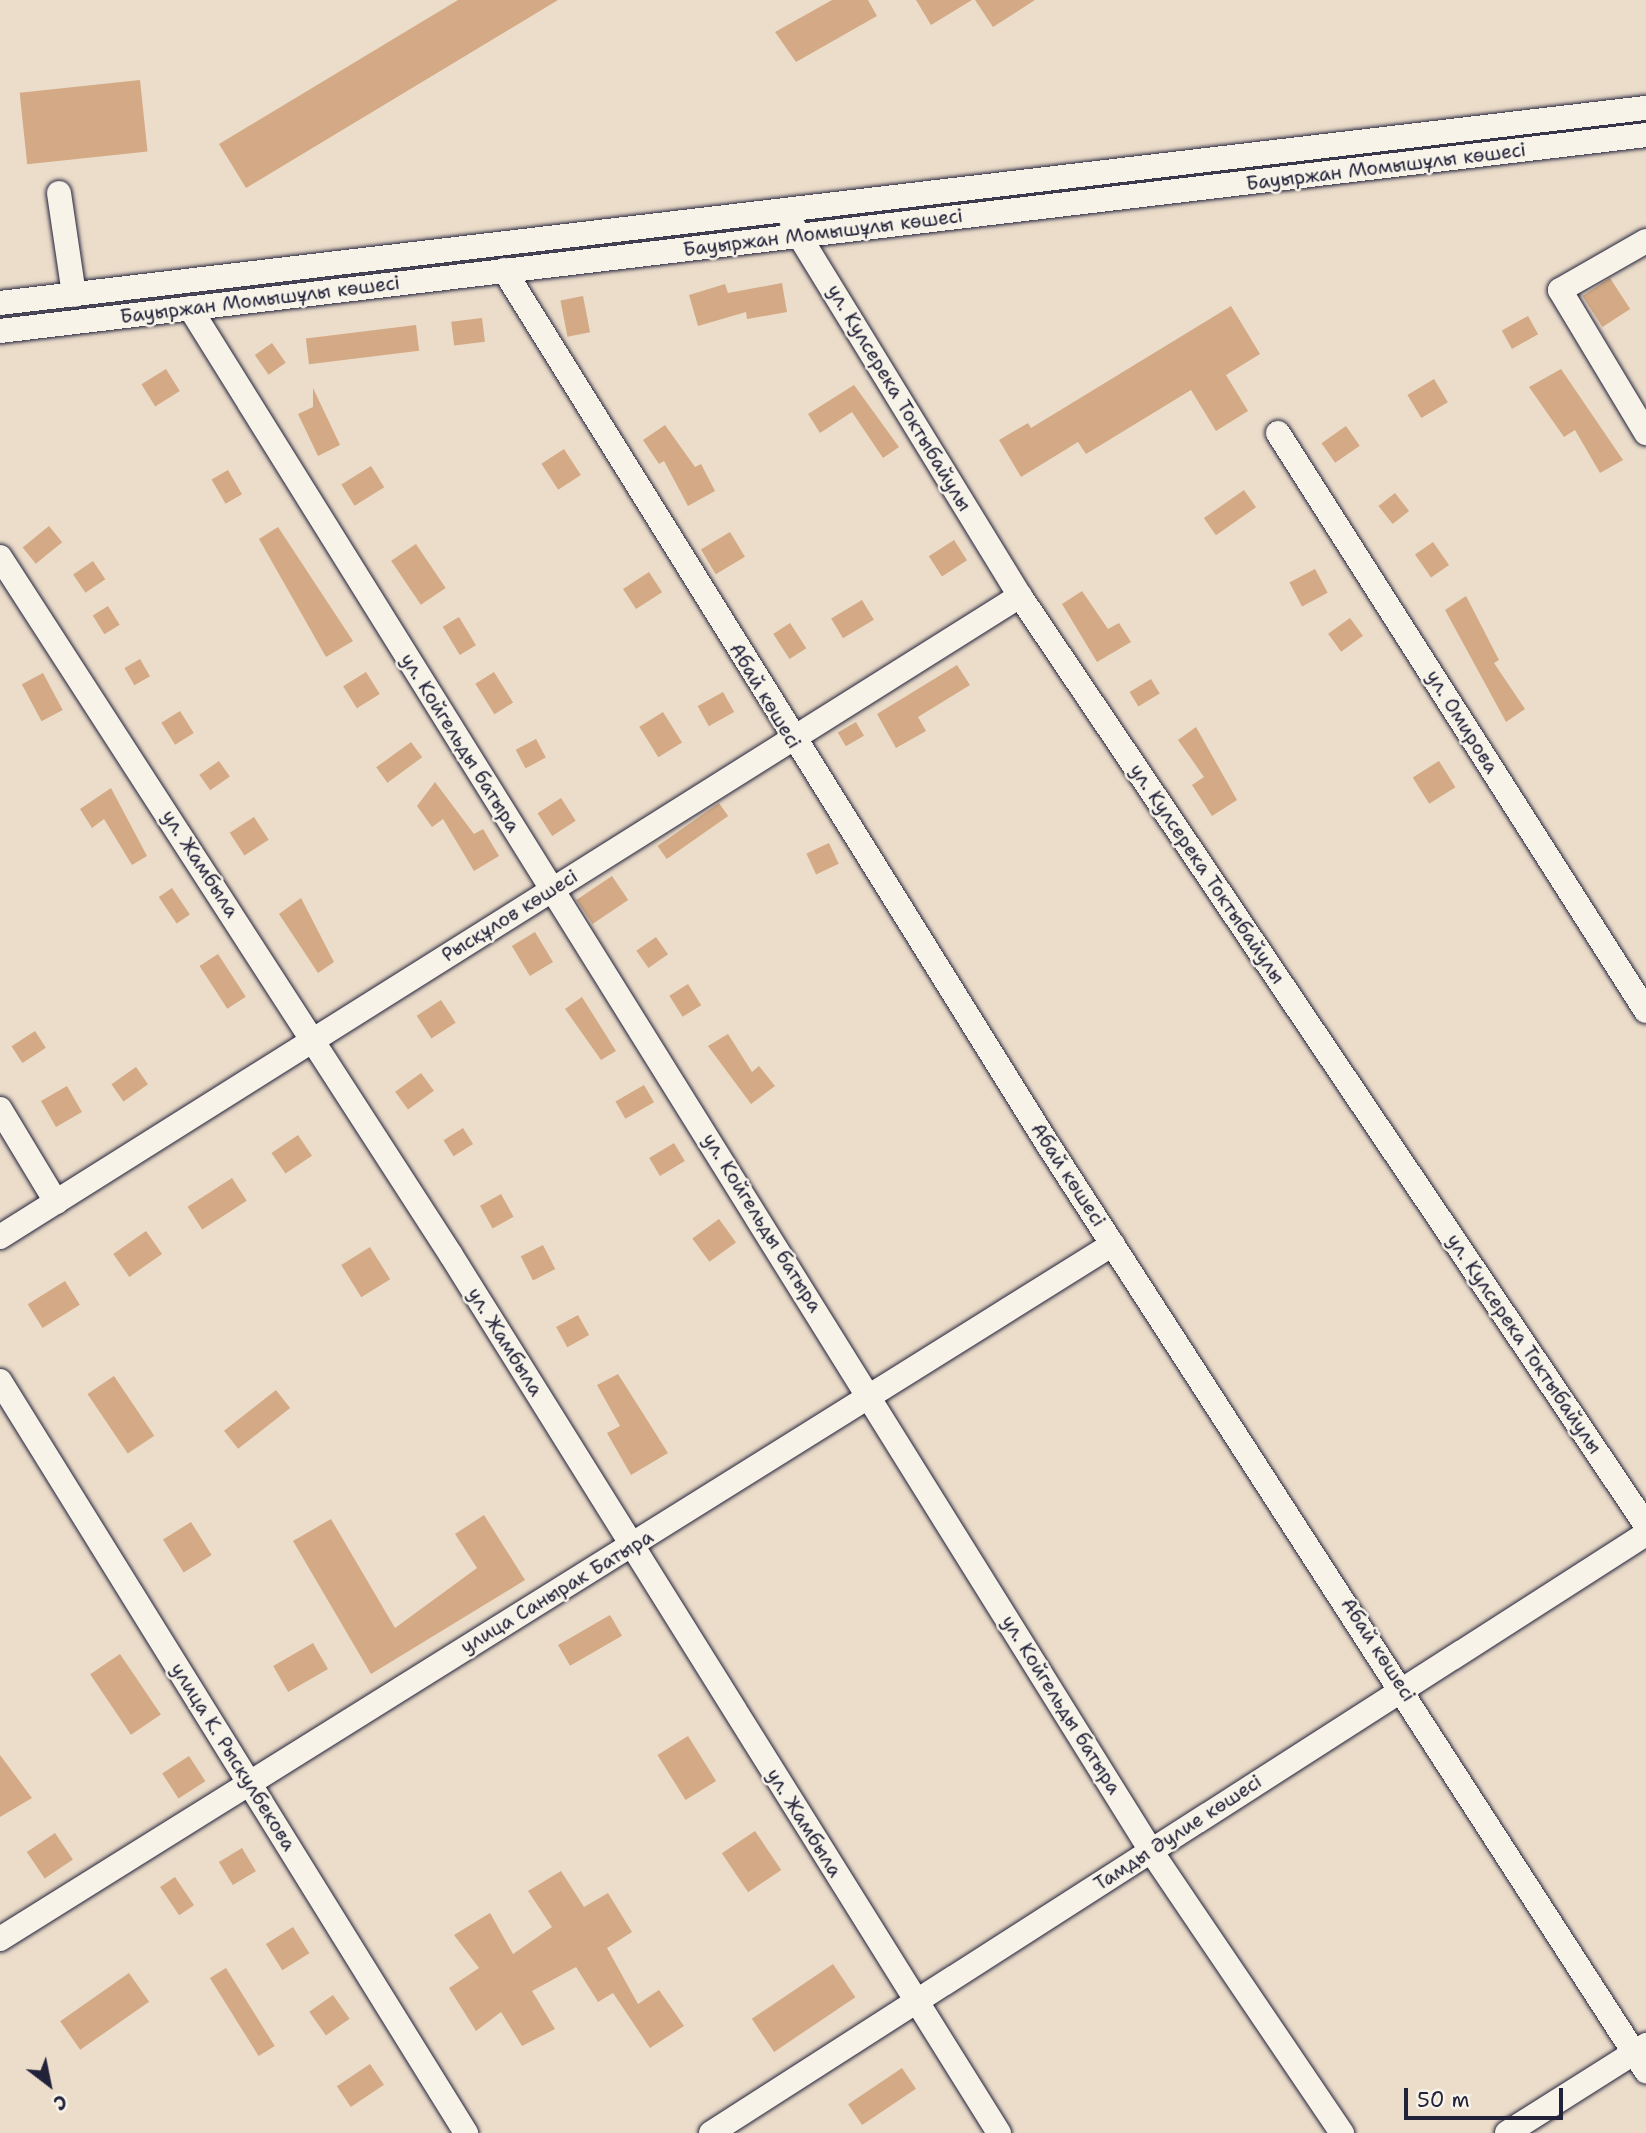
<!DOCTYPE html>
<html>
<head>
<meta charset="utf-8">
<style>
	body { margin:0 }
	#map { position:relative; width:1646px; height:2133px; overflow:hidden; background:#ecddca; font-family:"Shantell Sans",sans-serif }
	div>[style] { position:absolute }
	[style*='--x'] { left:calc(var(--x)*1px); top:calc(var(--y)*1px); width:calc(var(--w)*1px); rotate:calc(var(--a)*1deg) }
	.building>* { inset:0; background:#d3aa85; transform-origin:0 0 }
	.roads { filter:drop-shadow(0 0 2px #22223b) drop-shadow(0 0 2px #22223b) }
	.minor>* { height:24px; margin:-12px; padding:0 12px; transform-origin:12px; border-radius:12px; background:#f7f3e8 }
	span { translate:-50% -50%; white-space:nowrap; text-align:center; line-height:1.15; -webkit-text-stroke:5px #f7f3e8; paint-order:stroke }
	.street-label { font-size:19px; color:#22223b }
	.north { position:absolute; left:14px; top:2049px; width:70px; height:70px; -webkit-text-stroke:5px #f7f3e8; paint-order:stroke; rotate:148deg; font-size:19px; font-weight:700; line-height:28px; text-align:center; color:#22223b }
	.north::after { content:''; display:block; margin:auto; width:24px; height:32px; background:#22223b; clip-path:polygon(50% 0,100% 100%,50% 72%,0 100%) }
	.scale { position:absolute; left:1404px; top:2088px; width:159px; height:32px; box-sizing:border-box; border:4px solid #22223b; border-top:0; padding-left:9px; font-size:21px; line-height:24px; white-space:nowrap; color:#22223b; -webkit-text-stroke:5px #f7f3e8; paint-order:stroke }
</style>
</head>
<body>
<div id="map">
	<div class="building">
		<i style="clip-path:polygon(458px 0,558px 0,246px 188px,219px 144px)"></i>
		<i style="clip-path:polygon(832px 0,868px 0,877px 16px,796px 62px,775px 32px)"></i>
		<i style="clip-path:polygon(916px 0,972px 0,931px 25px)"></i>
		<i style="clip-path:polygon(975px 0,1035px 0,993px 27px)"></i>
		<i style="left:140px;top:80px;width:72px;height:121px;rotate:84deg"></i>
		<i style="left:1610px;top:278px;width:37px;height:33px;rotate:57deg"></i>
		<i style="clip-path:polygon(782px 283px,787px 312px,747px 319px,746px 312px,698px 326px,689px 295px,725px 284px,728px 293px)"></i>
		<i style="left:583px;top:296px;width:37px;height:23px;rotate:79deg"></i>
		<i style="clip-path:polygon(1231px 306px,1260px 354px,1226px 375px,1248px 411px,1216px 431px,1191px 390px,1086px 454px,1078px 442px,1021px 477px,999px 440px,1028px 423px,1031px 428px)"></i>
		<i style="left:1528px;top:316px;width:21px;height:30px;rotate:61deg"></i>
		<i style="left:482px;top:318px;width:24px;height:31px;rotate:83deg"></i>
		<i style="left:416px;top:325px;width:26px;height:111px;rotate:83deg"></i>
		<i style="left:272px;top:343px;width:24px;height:21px;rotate:55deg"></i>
		<i style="left:166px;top:369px;width:26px;height:29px;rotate:58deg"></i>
		<i style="clip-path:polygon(1561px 369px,1623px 460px,1600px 473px,1575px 430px,1564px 437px,1529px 387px)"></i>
		<i style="left:1434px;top:379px;width:27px;height:31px;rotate:59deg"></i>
		<i style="clip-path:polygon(854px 385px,899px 447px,883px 458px,852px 412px,820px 433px,808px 414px)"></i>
		<i style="clip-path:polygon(313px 388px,340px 445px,318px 456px,298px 414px,313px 407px)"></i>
		<i style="clip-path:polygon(665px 425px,695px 467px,701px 464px,715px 491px,688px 506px,664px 461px,659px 464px,643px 440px)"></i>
		<i style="left:1346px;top:426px;width:24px;height:30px;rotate:55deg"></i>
		<i style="left:564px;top:449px;width:31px;height:27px;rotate:57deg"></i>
		<i style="left:371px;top:466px;width:25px;height:35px;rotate:58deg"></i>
		<i style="left:228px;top:470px;width:28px;height:19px;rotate:60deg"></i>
		<i style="left:1244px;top:490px;width:21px;height:49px;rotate:55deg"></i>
		<i style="left:1395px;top:493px;width:23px;height:21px;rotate:52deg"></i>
		<i style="left:49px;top:526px;width:21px;height:34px;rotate:51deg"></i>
		<i style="clip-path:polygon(278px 527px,353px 641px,326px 657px,259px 539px)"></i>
		<i style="left:730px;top:532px;width:29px;height:34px;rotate:59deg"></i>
		<i style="left:954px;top:540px;width:24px;height:30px;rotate:57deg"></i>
		<i style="left:1433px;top:542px;width:28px;height:22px;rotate:55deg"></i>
		<i style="left:416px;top:544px;width:53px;height:30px;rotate:56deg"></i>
		<i style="left:93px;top:561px;width:22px;height:24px;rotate:56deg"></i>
		<i style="left:1315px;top:569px;width:27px;height:29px;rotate:62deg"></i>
		<i style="left:649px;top:572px;width:24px;height:31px;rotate:57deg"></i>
		<i style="clip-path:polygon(1082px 591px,1108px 629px,1119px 623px,1131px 642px,1097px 662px,1062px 604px)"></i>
		<i style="clip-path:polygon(1466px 596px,1499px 660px,1494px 663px,1525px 709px,1506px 722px,1445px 610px)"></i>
		<i style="left:862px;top:600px;width:23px;height:36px;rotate:59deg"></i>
		<i style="left:108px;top:606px;width:22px;height:18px;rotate:58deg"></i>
		<i style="left:459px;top:617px;width:33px;height:19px;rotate:59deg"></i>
		<i style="left:1350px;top:618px;width:22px;height:27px;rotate:54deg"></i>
		<i style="left:790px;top:623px;width:30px;height:20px;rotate:57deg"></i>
		<i style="left:140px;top:659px;width:20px;height:18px;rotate:60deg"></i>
		<i style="clip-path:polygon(957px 665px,970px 685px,918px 717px,926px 731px,896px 748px,877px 714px)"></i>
		<i style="left:366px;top:672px;width:26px;height:27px;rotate:58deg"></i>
		<i style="left:494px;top:672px;width:36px;height:22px;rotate:58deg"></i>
		<i style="left:43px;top:673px;width:42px;height:24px;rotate:62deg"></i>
		<i style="left:1151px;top:679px;width:17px;height:25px;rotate:59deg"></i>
		<i style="left:723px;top:692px;width:23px;height:29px;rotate:61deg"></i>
		<i style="left:180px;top:711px;width:26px;height:22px;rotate:58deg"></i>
		<i style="left:663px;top:712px;width:36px;height:28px;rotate:58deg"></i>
		<i style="left:856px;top:722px;width:16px;height:21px;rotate:60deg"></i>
		<i style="clip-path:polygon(1196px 727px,1237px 800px,1212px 816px,1192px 785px,1204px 777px,1178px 740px)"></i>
		<i style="left:536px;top:739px;width:21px;height:23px;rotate:62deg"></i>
		<i style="left:411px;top:742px;width:19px;height:43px;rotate:54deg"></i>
		<i style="left:219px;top:761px;width:19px;height:24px;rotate:55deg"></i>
		<i style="left:1439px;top:761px;width:31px;height:31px;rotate:58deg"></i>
		<i style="clip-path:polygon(435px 782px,474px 834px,483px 829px,499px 856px,474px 871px,443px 819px,432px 827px,417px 806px)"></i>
		<i style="clip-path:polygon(111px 788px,147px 856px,132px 865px,104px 819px,92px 828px,80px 809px)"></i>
		<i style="left:561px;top:798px;width:27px;height:28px;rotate:57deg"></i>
		<i style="left:719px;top:803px;width:16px;height:75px;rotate:55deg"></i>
		<i style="left:254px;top:817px;width:27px;height:29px;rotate:57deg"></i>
		<i style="left:829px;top:843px;width:23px;height:25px;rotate:65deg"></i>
		<i style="left:612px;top:876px;width:29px;height:43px;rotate:56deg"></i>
		<i style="left:172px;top:888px;width:32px;height:16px;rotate:56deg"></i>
		<i style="clip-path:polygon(301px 898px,334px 962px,318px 973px,279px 914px)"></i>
		<i style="left:535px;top:932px;width:35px;height:27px;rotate:59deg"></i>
		<i style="left:656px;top:937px;width:21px;height:24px;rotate:55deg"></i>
		<i style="left:218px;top:954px;width:51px;height:22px;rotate:57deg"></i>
		<i style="left:688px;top:984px;width:25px;height:22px;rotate:58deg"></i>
		<i style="clip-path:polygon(582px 997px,616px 1051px,601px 1060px,565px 1009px)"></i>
		<i style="left:441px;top:1000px;width:27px;height:29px;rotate:57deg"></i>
		<i style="left:35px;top:1031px;width:20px;height:28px;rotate:57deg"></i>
		<i style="clip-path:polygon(728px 1034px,752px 1072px,759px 1066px,775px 1086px,751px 1104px,708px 1046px)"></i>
		<i style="left:136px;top:1067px;width:21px;height:30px;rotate:55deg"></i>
		<i style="left:421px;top:1073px;width:22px;height:32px;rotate:54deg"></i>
		<i style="left:644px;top:1085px;width:20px;height:33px;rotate:60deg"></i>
		<i style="left:67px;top:1086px;width:30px;height:30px;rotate:60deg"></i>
		<i style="left:463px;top:1128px;width:19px;height:23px;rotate:58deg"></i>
		<i style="left:298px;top:1135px;width:25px;height:32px;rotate:56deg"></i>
		<i style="left:674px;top:1143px;width:21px;height:29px;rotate:59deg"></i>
		<i style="left:232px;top:1178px;width:27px;height:53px;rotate:57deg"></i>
		<i style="left:501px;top:1194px;width:26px;height:24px;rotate:61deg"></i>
		<i style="left:719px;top:1219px;width:29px;height:33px;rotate:54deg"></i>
		<i style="left:146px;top:1231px;width:28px;height:40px;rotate:55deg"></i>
		<i style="left:543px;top:1245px;width:27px;height:25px;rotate:63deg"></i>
		<i style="left:370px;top:1247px;width:38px;height:34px;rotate:58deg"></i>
		<i style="left:65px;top:1281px;width:28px;height:44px;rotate:58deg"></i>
		<i style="left:578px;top:1315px;width:23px;height:25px;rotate:61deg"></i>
		<i style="clip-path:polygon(618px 1374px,668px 1453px,631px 1475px,607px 1433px,620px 1426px,597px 1385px)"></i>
		<i style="left:114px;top:1376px;width:72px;height:32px;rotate:56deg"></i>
		<i style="left:276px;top:1390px;width:23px;height:66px;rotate:52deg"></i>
		<i style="clip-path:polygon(484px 1515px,525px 1580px,371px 1674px,293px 1541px,331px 1519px,395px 1628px,477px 1568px,455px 1534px)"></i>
		<i style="left:191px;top:1522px;width:39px;height:33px;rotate:58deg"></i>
		<i style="left:610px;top:1615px;width:24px;height:60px;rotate:60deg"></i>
		<i style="left:313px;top:1643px;width:30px;height:46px;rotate:60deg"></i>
		<i style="left:120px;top:1654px;width:73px;height:36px;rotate:56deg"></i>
		<i style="left:688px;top:1736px;width:53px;height:36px;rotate:58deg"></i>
		<i style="clip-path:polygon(0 1755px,32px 1798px,0 1817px)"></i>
		<i style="left:189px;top:1756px;width:30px;height:32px;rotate:57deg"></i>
		<i style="left:755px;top:1831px;width:47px;height:40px;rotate:56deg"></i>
		<i style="left:55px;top:1833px;width:32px;height:34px;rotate:56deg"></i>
		<i style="left:242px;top:1848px;width:27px;height:27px;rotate:59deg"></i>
		<i style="clip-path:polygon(561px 1871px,584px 1907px,608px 1893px,632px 1932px,607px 1948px,638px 2004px,659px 1990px,684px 2026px,650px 2048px,613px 1993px,598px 2002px,576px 1967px,532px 1991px,555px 2029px,522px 2046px,501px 2012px,476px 2031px,449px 1988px,479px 1968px,454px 1935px,490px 1913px,513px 1954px,552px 1927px,528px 1891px)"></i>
		<i style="left:175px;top:1877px;width:34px;height:18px;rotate:56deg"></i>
		<i style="left:293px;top:1927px;width:31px;height:32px;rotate:58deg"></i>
		<i style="left:833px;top:1964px;width:40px;height:98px;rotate:56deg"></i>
		<i style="left:226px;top:1968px;width:92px;height:19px;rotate:58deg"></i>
		<i style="left:129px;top:1973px;width:35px;height:84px;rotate:55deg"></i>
		<i style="left:333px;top:1995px;width:29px;height:29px;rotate:55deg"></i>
		<i style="left:370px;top:2064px;width:25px;height:40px;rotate:56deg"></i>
		<i style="left:902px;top:2068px;width:25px;height:65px;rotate:56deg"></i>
	</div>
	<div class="roads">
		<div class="minor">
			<i style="--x:59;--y:193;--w:103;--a:81.6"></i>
			<i style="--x:792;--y:224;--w:436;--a:58.5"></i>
			<i style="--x:1020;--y:596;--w:1120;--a:56.03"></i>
			<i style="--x:1646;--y:241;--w:99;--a:150.3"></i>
			<i style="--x:1560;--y:290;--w:167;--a:59"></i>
			<i style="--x:504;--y:270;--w:1028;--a:58.12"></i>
			<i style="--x:1047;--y:1143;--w:1105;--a:57.16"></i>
			<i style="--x:0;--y:303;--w:1658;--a:-6.76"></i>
			<i style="--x:190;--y:308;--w:1818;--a:58.08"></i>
			<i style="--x:1151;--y:1851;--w:341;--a:55.9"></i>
			<i style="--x:0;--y:331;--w:1658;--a:-6.79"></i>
			<i style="--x:1278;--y:433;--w:685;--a:57.52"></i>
			<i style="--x:0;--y:557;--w:831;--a:57.13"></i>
			<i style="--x:451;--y:1255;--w:1035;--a:58.03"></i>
			<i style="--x:0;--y:1109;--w:109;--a:58.9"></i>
			<i style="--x:0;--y:1237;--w:1205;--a:-32.15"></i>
			<i style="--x:0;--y:1381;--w:885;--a:58.21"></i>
			<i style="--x:0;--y:1939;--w:1312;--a:-31.98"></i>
			<i style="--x:711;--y:2133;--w:1110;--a:-32.65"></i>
			<i style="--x:1507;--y:2133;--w:165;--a:-32.3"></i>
		</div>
	</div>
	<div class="street-label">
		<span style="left:1386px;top:167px;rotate:-7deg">Бауыржан Момышұлы көшесі</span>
		<span style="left:823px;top:233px;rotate:-7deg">Бауыржан Момышұлы көшесі</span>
		<span style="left:260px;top:300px;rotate:-7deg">Бауыржан Момышұлы көшесі</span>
		<span style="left:899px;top:398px;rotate:59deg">ул. Кулсерека Токтыбайулы</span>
		<span style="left:765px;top:696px;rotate:59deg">Абай көшесі</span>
		<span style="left:1462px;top:722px;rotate:58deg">ул. Омирова</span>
		<span style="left:460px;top:743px;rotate:58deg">ул. Койгельды батыра</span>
		<span style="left:200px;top:864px;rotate:57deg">ул. Жамбыла</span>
		<span style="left:1207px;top:874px;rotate:56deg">ул. Кулсерека Токтыбайулы</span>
		<span style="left:510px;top:916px;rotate:-32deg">Рысқұлов көшесі</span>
		<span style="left:1068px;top:1175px;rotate:57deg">Абай көшесі</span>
		<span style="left:762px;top:1223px;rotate:58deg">ул. Койгельды батыра</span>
		<span style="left:505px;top:1342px;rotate:58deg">ул. Жамбыла</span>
		<span style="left:1524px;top:1344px;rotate:56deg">ул. Кулсерека Токтыбайулы</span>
		<span style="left:557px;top:1592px;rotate:-31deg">улица Санырак Батыра</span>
		<span style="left:1378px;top:1650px;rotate:57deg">Абай көшесі</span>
		<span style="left:1061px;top:1705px;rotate:58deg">ул. Койгельды батыра</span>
		<span style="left:233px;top:1757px;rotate:58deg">улица К. Рыскулбекова</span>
		<span style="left:804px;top:1823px;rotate:58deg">ул. Жамбыла</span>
		<span style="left:1178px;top:1833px;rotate:-33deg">Тамды Әулие көшесі</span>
	</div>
	<div class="north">С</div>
	<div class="scale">50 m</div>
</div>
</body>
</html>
